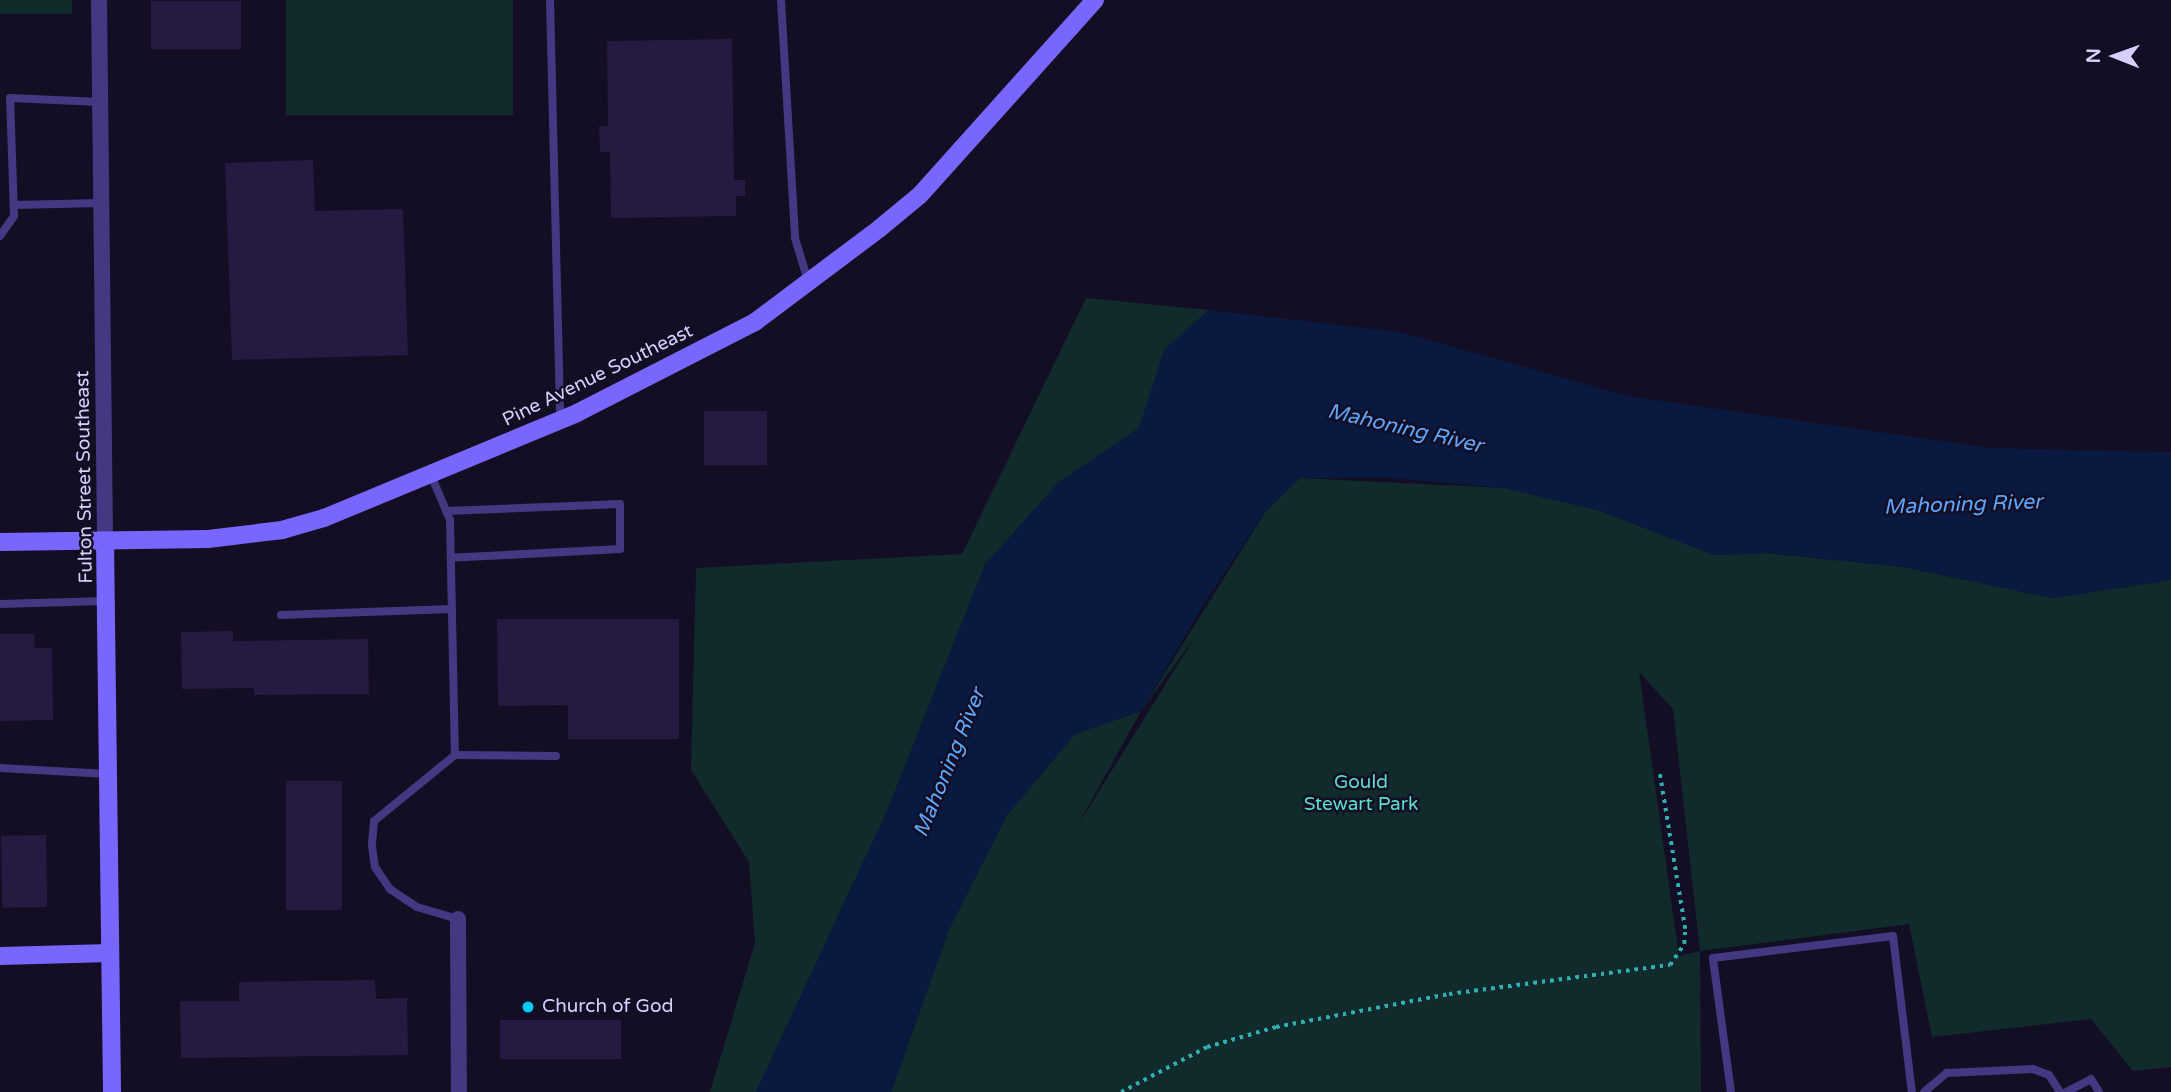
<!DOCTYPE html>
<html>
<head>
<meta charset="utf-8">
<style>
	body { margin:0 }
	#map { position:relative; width:2171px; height:1092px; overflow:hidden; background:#130e23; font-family:"Varela Round",sans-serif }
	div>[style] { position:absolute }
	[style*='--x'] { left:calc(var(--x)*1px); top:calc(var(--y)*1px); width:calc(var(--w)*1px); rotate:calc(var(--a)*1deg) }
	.green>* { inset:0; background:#112b2c; transform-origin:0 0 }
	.water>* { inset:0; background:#0a1940 }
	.building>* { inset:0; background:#261a43; transform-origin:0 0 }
	.path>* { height:3.5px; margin-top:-1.75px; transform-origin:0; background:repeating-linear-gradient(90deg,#2eb0b4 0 3.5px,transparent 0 8.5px) }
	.lane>* { height:8px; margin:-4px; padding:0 4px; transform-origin:4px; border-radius:4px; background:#423982 }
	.street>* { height:16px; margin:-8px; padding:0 8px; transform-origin:8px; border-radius:8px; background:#423982 }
	.secondary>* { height:18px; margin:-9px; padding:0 9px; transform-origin:9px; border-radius:9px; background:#7867ff }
	.dots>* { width:19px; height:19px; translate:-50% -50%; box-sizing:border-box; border:4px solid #130e23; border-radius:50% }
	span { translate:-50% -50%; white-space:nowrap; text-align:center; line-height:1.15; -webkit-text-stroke:5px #130e23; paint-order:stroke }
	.street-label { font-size:19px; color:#d9cfff }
	.park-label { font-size:19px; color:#5bdfc9 }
	.poi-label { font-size:19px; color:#d9cfff }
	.left { translate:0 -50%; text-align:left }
	.water-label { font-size:21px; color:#5ea6ff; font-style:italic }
	.north { position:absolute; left:2080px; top:21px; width:70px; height:70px; -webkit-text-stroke:5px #130e23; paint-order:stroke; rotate:271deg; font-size:19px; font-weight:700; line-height:28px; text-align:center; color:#d9cfff }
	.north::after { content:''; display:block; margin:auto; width:24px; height:32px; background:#d9cfff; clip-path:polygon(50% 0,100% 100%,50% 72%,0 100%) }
</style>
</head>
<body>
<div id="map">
	<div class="green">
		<i style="left:0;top:0;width:72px;height:14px"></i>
		<i style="left:286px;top:0;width:227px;height:115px"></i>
		<i style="clip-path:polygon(1086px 298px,1209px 310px,1169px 346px,1139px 428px,1058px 483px,985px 565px,888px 809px,756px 1092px,710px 1092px,755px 943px,749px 862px,691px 770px,696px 568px,962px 554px)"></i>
		<i style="clip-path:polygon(evenodd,1300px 478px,1505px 488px,1601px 511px,1714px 555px,1765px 553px,1904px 567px,2052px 598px,2171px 580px,2171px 1067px,2133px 1071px,2091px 1019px,1932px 1037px,1909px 924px,1700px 951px,1701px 1092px,891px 1092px,949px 929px,1007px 815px,1075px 734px,1141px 711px,1266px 511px,1300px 478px,1195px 637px,1081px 820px,1080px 821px,1141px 711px,1195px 637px,1300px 478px,1639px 672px,1673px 709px,1700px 951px,1679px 956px,1639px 672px)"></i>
	</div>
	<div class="water">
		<i style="clip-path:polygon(1209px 310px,1400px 332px,1628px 396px,1992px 448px,2171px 452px,2171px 580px,2052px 598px,1904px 567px,1765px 553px,1714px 555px,1601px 511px,1505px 488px,1389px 478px,1300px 478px,1266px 511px,1208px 597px,1141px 711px,1075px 734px,1007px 815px,949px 929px,891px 1092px,756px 1092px,888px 809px,985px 565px,1058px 483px,1139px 428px,1164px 350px)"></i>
	</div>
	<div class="building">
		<i style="left:151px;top:1px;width:90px;height:48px"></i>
		<i style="clip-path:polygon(732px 39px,734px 180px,745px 180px,745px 196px,736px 196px,736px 216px,611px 218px,610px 152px,600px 152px,599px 126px,608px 126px,607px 41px)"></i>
		<i style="clip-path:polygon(313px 160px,315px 211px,403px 209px,408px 355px,232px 360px,225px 163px)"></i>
		<i style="left:767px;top:411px;width:54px;height:63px;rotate:90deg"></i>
		<i style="clip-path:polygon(497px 619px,679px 619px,679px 739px,568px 739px,568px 705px,498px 706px)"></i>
		<i style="clip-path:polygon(233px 631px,233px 641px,368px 639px,369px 694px,254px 695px,254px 688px,182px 689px,181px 632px)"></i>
		<i style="clip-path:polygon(0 634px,34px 634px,35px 648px,52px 648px,53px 720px,0 721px)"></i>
		<i style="left:286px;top:781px;width:56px;height:129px"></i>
		<i style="left:46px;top:835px;width:72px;height:45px;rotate:89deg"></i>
		<i style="clip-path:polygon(375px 980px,376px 999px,407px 998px,408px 1055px,181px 1058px,180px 1001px,239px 1001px,239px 982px)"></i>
		<i style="left:500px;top:1020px;width:121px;height:39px"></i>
	</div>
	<div class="path">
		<i style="--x:1121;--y:1092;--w:97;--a:-27.6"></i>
		<i style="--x:1207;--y:1047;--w:72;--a:-16.2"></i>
		<i style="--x:1276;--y:1027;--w:176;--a:-10.8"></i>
		<i style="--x:1449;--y:994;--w:223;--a:-7.5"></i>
		<i style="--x:1670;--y:965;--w:25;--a:-56"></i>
		<i style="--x:1684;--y:944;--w:15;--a:-86"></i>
		<i style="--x:1685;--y:929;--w:161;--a:-99.3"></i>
	</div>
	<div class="lane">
		<i style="--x:550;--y:0;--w:420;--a:88.6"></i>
		<i style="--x:781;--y:0;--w:238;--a:86.6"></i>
		<i style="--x:795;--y:238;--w:45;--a:73.2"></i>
		<i style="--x:14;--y:205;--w:87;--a:-1.3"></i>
		<i style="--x:0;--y:236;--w:24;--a:-55"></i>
		<i style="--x:14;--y:216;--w:118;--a:-91.9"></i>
		<i style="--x:10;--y:98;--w:90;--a:2.5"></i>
		<i style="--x:431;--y:475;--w:49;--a:67.1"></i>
		<i style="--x:450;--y:520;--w:235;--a:88.8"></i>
		<i style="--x:455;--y:755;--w:104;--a:140.8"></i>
		<i style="--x:374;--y:821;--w:25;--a:95"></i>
		<i style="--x:372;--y:846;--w:21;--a:82"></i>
		<i style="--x:375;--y:867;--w:27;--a:56"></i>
		<i style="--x:390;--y:889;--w:32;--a:34"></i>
		<i style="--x:417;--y:907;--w:43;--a:16.3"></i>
		<i style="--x:446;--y:511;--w:174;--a:-2.3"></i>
		<i style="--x:620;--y:504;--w:45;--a:90"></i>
		<i style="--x:620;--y:549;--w:169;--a:177"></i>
		<i style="--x:0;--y:604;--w:105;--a:-1.6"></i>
		<i style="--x:281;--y:615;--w:171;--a:-2"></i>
		<i style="--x:455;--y:755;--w:101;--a:0.6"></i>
		<i style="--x:0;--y:768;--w:108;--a:3.2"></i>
		<i style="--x:1731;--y:1092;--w:135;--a:-97.7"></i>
		<i style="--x:1713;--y:958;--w:181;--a:-7"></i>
		<i style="--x:1893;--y:936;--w:157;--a:83.1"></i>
		<i style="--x:1924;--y:1092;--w:30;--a:-40"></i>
		<i style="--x:1947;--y:1073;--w:86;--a:-2.7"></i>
		<i style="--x:2033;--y:1069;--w:17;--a:21"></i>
		<i style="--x:2049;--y:1075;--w:20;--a:57"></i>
		<i style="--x:2066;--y:1092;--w:28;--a:-27"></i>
		<i style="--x:2091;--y:1079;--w:15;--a:58"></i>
	</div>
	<div class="street">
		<i style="--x:99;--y:0;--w:541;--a:89.36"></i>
		<i style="--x:458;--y:919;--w:173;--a:89.7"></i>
	</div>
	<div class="secondary">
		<i style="--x:105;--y:541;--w:551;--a:89.27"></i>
		<i style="--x:0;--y:542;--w:208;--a:-0.8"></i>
		<i style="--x:208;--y:539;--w:75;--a:-6.9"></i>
		<i style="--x:282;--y:530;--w:44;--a:-15.9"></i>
		<i style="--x:324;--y:518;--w:274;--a:-22.5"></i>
		<i style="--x:577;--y:413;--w:200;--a:-27.1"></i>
		<i style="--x:755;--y:322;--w:156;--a:-36.9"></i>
		<i style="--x:880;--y:228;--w:52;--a:-39.5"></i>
		<i style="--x:920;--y:195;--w:262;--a:-48.1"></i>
		<i style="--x:0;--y:956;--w:110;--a:-1.6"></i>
	</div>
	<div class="dots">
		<i style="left:528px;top:1007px;background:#01cbfa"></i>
	</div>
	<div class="street-label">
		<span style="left:598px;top:376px;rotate:-26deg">Pine Avenue Southeast</span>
		<span style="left:85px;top:477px;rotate:-91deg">Fulton Street Southeast</span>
	</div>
	<div class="park-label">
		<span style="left:1361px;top:794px">Gould<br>Stewart Park</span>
	</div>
	<div class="poi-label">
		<span class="left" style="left:542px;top:1007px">Church of God</span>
	</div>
	<div class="water-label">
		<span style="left:1405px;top:429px;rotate:13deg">Mahoning River</span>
		<span style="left:1963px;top:505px;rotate:-2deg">Mahoning River</span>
		<span style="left:950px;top:763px;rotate:-68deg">Mahoning River</span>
	</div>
	<div class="north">N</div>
</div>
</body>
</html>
